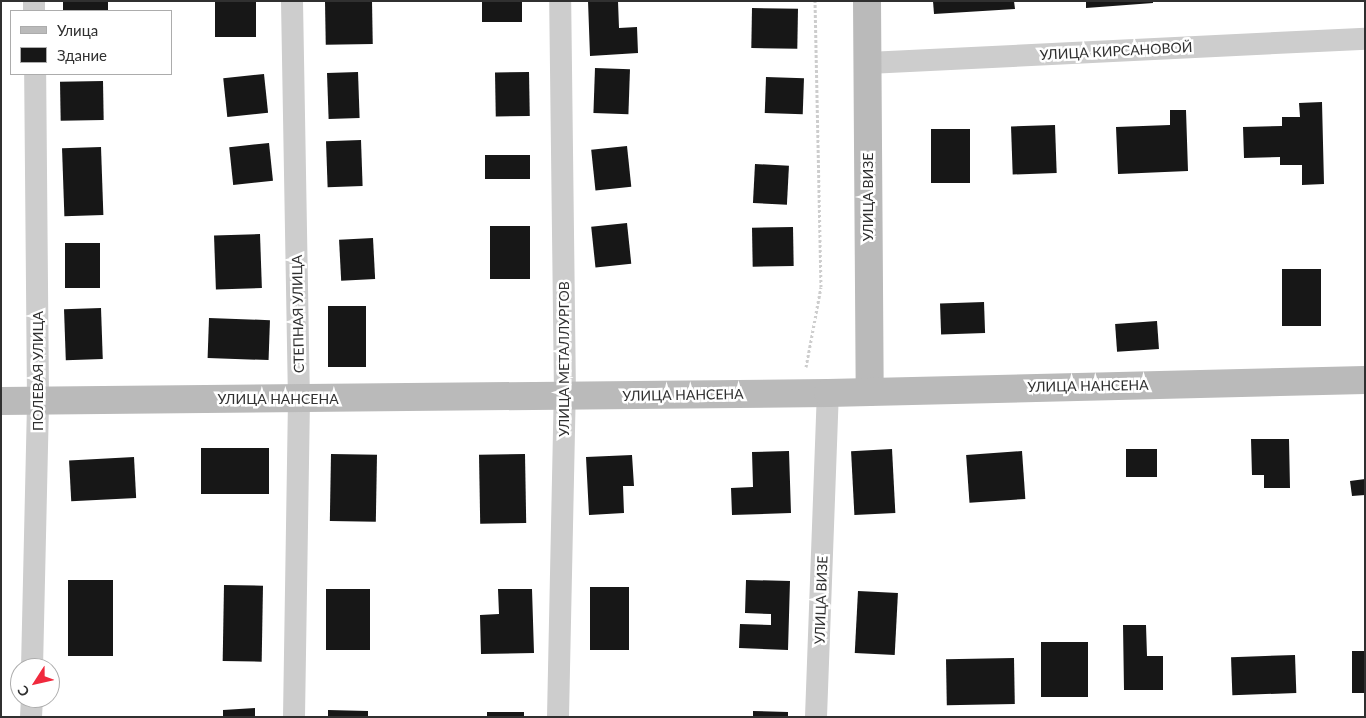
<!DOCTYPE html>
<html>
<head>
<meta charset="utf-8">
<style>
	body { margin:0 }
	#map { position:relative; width:1366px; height:718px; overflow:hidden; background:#fff; font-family:Lato,sans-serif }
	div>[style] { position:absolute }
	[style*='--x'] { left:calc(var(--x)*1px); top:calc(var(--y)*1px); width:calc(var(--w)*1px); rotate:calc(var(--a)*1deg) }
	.building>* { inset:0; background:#171717; transform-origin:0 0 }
	.path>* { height:3px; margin-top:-1.5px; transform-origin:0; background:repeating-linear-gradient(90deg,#cdcdcd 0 2.5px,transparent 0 5px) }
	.street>* { height:22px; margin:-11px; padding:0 11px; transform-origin:11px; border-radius:11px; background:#cdcdcd }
	.secondary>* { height:28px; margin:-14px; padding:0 14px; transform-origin:14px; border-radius:14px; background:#bababa }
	span { translate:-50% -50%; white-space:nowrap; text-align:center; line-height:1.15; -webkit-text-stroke:5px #fff; paint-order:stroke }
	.street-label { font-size:14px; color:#303030 }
	.frame { position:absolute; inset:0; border:2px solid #303030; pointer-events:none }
	.legend { position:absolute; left:10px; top:10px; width:162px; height:65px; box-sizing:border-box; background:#fff; border:1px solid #acacac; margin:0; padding:6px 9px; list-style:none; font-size:15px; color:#303030 }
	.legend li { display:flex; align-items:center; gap:10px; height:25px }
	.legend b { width:25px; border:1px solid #acacac }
	.north { position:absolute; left:10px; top:658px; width:50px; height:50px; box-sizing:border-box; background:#fff; border:1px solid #acacac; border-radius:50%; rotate:235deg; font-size:14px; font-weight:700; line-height:20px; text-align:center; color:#303030 }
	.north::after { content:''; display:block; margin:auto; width:18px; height:22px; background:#f0293d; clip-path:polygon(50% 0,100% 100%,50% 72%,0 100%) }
</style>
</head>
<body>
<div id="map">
	<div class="building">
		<i style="left:63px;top:1px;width:45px;height:10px"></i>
		<i style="left:215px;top:1px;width:41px;height:36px"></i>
		<i style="left:372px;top:1px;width:43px;height:47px;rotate:89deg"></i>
		<i style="left:482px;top:1px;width:40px;height:21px"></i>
		<i style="clip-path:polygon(588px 1px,618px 1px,619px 28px,637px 27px,638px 53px,590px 56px)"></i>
		<i style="clip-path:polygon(933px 1px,1014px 1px,1015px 9px,934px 14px)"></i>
		<i style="clip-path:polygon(1086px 1px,1153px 1px,1153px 3px,1086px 8px)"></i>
		<i style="left:752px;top:8px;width:46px;height:40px;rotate:1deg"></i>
		<i style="left:595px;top:68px;width:35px;height:45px;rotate:2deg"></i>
		<i style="left:358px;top:72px;width:46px;height:31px;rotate:88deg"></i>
		<i style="left:529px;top:72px;width:44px;height:34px;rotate:89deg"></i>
		<i style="left:264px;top:74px;width:39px;height:41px;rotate:84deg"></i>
		<i style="left:766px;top:77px;width:38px;height:36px;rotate:2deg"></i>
		<i style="left:103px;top:81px;width:39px;height:43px;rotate:89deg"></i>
		<i style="clip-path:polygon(1322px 102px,1324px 184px,1302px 185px,1302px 165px,1280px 165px,1280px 157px,1244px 158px,1243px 127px,1282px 126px,1282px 117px,1300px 117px,1299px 103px)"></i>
		<i style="clip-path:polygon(1170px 110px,1186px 110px,1188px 171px,1118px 174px,1116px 127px,1170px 125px)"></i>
		<i style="left:1055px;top:125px;width:48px;height:44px;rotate:88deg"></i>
		<i style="left:931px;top:129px;width:39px;height:54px"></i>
		<i style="left:361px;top:140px;width:46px;height:35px;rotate:88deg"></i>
		<i style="left:269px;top:143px;width:38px;height:40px;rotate:84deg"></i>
		<i style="left:627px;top:146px;width:41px;height:36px;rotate:84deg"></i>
		<i style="left:101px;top:147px;width:68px;height:39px;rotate:88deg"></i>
		<i style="left:485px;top:155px;width:45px;height:24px"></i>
		<i style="left:755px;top:164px;width:34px;height:39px;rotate:3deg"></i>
		<i style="left:627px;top:223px;width:41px;height:36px;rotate:84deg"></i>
		<i style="left:490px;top:226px;width:40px;height:53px"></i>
		<i style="left:793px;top:227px;width:39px;height:41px;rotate:89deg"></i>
		<i style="left:260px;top:234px;width:54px;height:46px;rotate:88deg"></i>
		<i style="left:373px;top:238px;width:41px;height:34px;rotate:87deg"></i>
		<i style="left:65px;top:243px;width:35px;height:45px"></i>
		<i style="left:1282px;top:269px;width:39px;height:57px"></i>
		<i style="left:984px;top:302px;width:31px;height:44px;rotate:88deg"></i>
		<i style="left:328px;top:306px;width:38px;height:61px"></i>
		<i style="left:101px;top:308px;width:51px;height:37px;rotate:88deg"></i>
		<i style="left:209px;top:318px;width:61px;height:40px;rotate:2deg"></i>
		<i style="left:1157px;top:321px;width:28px;height:42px;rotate:86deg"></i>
		<i style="clip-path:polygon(1251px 439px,1289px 439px,1290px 488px,1264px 488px,1264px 475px,1252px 475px)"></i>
		<i style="left:201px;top:448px;width:68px;height:46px"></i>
		<i style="left:892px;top:449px;width:64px;height:41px;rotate:87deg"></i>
		<i style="left:1126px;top:449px;width:31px;height:28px"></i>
		<i style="clip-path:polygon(789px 451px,791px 513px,732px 515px,731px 488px,753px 487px,752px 452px)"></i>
		<i style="left:1022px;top:451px;width:48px;height:56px;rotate:86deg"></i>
		<i style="left:331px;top:454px;width:46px;height:67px;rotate:1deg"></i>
		<i style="left:525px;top:454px;width:69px;height:46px;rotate:89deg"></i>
		<i style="clip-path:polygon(632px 455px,634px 486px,623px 486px,624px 513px,589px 515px,586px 457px)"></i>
		<i style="left:134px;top:457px;width:41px;height:65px;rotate:87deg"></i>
		<i style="clip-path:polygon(1365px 479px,1365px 495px,1352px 496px,1350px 481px)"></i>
		<i style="left:113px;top:580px;width:76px;height:45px;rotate:90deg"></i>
		<i style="clip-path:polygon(746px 580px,790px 581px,788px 650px,739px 648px,740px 624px,771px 625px,771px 614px,745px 613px)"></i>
		<i style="left:224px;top:585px;width:39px;height:76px;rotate:1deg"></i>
		<i style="left:629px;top:587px;width:63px;height:39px;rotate:90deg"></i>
		<i style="left:326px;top:589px;width:44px;height:61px"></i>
		<i style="clip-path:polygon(498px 589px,532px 589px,534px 653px,481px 654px,480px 615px,499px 614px)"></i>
		<i style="left:858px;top:591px;width:40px;height:62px;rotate:3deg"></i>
		<i style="clip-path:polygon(1123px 625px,1146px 625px,1147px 656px,1163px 656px,1163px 690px,1124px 690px)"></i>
		<i style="left:1041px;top:642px;width:47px;height:55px"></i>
		<i style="left:1352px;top:651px;width:13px;height:42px"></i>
		<i style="left:1295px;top:655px;width:38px;height:64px;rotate:88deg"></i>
		<i style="left:1014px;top:658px;width:46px;height:68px;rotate:89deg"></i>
		<i style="clip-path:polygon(255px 708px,255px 717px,223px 717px,223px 710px)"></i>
		<i style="clip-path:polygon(328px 710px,368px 711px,368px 717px,328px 717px)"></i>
		<i style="clip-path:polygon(753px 711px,788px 712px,788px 717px,753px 717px)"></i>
		<i style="left:487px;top:712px;width:37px;height:5px"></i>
	</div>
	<div class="path">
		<i style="--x:806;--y:367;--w:81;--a:-79.4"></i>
		<i style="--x:821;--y:287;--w:286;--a:-91.2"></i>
	</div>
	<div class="street">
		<i style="--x:34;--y:1;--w:10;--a:90"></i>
		<i style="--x:292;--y:1;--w:398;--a:89"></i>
		<i style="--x:299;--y:399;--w:318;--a:90.9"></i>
		<i style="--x:868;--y:63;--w:498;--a:-2.8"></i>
		<i style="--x:32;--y:668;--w:268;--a:-88.7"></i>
		<i style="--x:38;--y:400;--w:326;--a:-90.5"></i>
		<i style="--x:31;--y:717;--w:19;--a:-87"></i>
		<i style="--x:558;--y:717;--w:321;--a:-88.8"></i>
		<i style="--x:565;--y:396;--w:395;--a:-90.7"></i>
		<i style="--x:816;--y:717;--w:324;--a:-87.9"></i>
	</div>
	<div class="secondary">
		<i style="--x:867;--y:1;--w:391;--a:89.6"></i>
		<i style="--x:1;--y:401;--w:827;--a:-0.55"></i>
		<i style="--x:828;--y:393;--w:537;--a:-1.39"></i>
	</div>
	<div class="street-label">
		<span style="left:1116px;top:51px;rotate:-3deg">УЛИЦА КИРСАНОВОЙ</span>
		<span style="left:868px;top:197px;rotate:-90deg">УЛИЦА ВИЗЕ</span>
		<span style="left:298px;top:314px;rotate:-91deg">СТЕПНАЯ УЛИЦА</span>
		<span style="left:564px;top:359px;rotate:-90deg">УЛИЦА МЕТАЛЛУРГОВ</span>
		<span style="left:38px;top:371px;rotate:-90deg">ПОЛЕВАЯ УЛИЦА</span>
		<span style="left:1088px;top:386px;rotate:-1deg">УЛИЦА НАНСЕНА</span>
		<span style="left:683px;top:395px;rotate:-1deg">УЛИЦА НАНСЕНА</span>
		<span style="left:278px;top:399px">УЛИЦА НАНСЕНА</span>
		<span style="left:821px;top:600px;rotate:-88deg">УЛИЦА ВИЗЕ</span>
	</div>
	<div class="frame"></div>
	<ul class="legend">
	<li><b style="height:6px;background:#bababa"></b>Улица</li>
	<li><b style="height:14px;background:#171717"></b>Здание</li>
	</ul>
	<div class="north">С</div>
</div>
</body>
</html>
